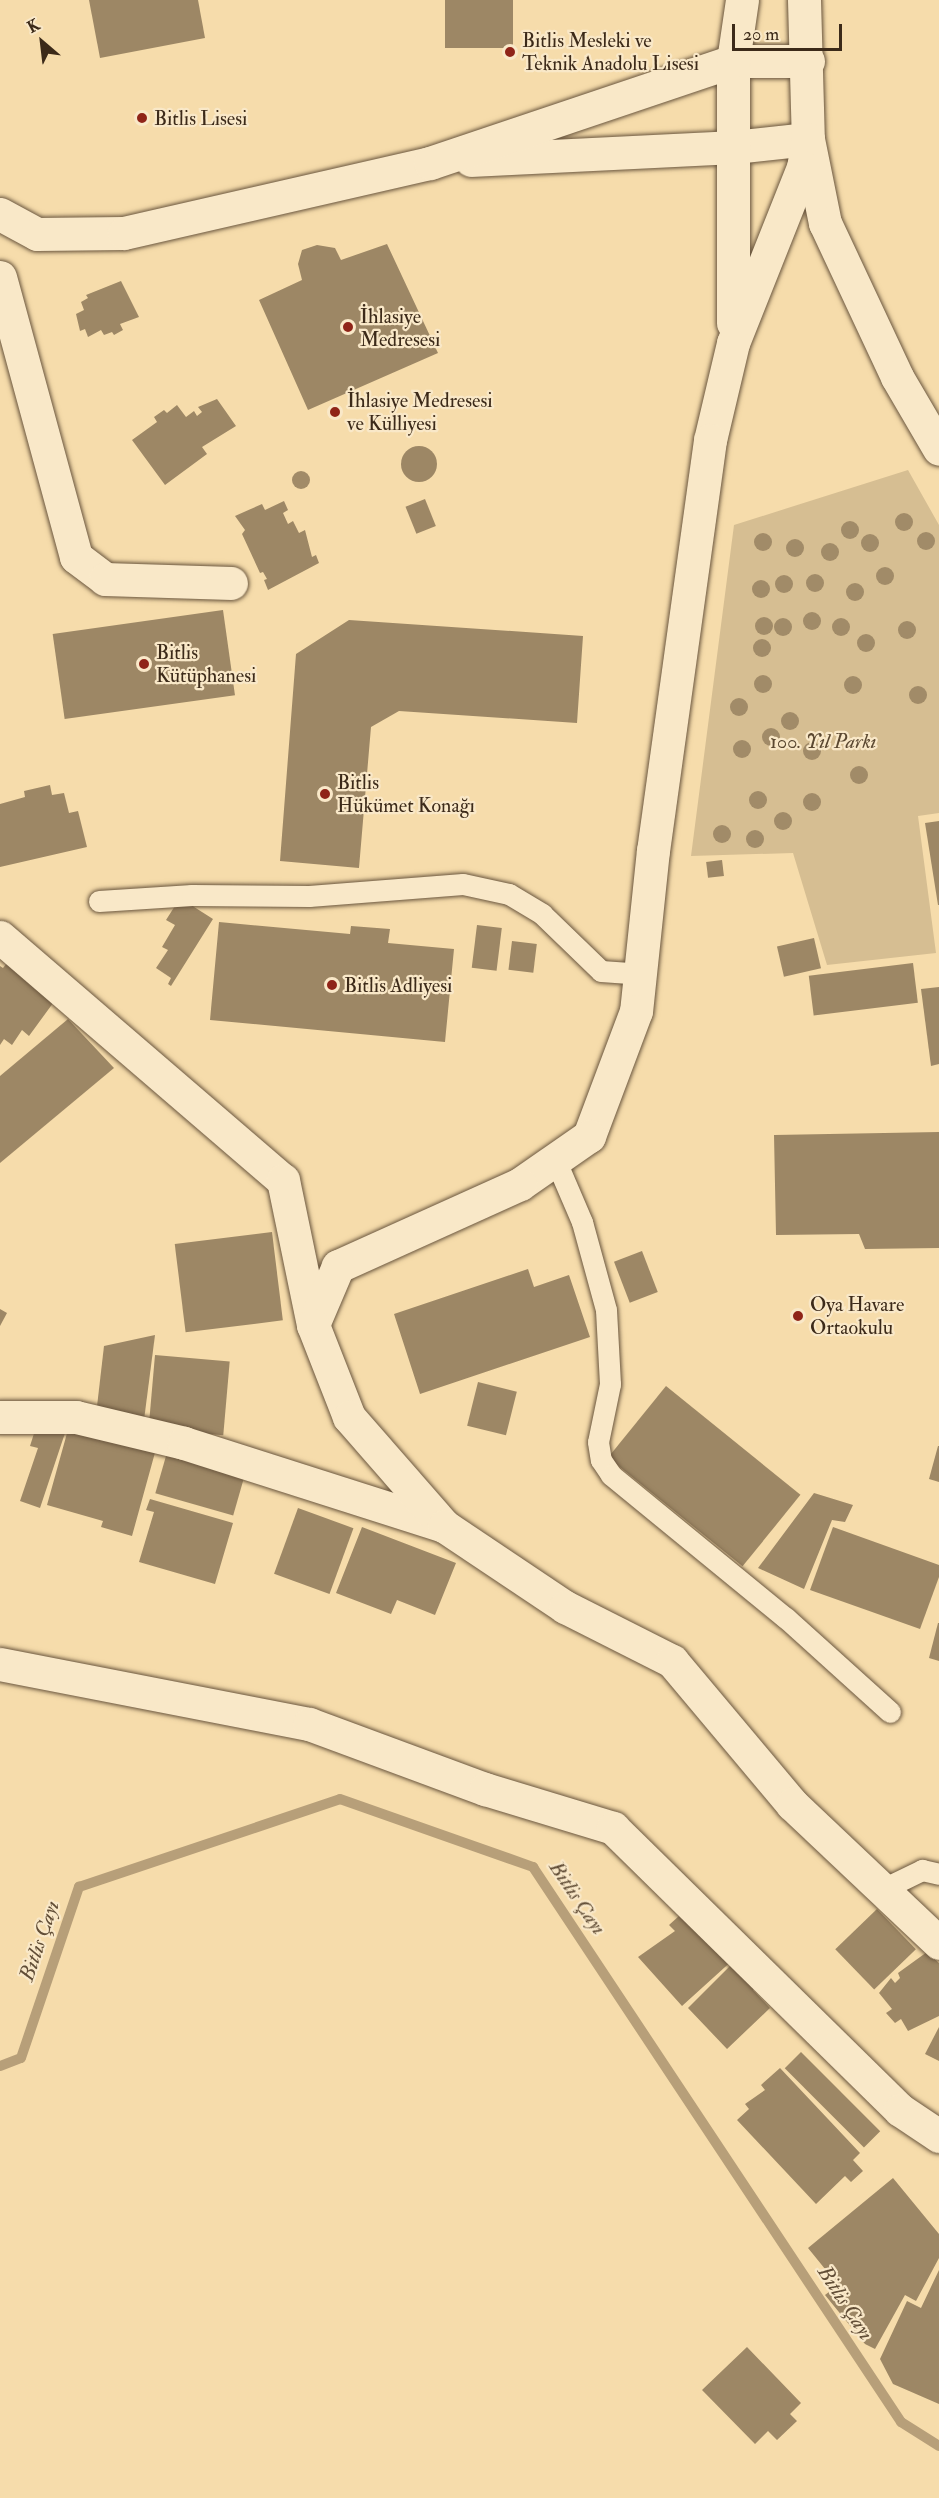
<!DOCTYPE html>
<html>
<head>
<meta charset="utf-8">
<style>
	body { margin:0 }
	#map { position:relative; width:939px; height:2498px; overflow:hidden; background:#f6dcab; font-family:"IM FELL Double Pica",serif }
	div>[style] { position:absolute }
	[style*='--x'] { left:calc(var(--x)*1px); top:calc(var(--y)*1px); width:calc(var(--w)*1px); rotate:calc(var(--a)*1deg) }
	.green>* { inset:0; background:#d6be92 }
	.stream>* { height:10px; margin:-5px; padding:0 5px; transform-origin:5px; border-radius:5px; background:#b79f79 }
	.building>* { inset:0; background:#9d8765; transform-origin:0 0 }
	.round { border-radius:50% }
	.roads { filter:drop-shadow(0 0 2px #6a563e) drop-shadow(0 0 2px #6a563e) }
	.lane>* { height:21px; margin:-10.5px; padding:0 10.5px; transform-origin:10.5px; border-radius:10.5px; background:#f9e8c8 }
	.street>* { height:33px; margin:-16.5px; padding:0 16.5px; transform-origin:16.5px; border-radius:16.5px; background:#f9e8c8 }
	.secondary>* { height:33px; margin:-16.5px; padding:0 16.5px; transform-origin:16.5px; border-radius:16.5px; background:#f9e8c8 }
	.trees>* { width:18px; height:18px; margin:-9px; border-radius:50%; background:#a18b68 }
	.dots>* { width:16px; height:16px; translate:-50% -50%; box-sizing:border-box; border:3px solid #f9e8c8; border-radius:50% }
	span { translate:-50% -50%; white-space:nowrap; text-align:center; line-height:1.15; -webkit-text-stroke:4.5px #f9e8c8; paint-order:stroke }
	.poi-label { font-size:20px; color:#3c2a19 }
	.left { translate:0 -50%; text-align:left }
	.park-label { font-size:20px; color:#5b4831; font-style:italic }
	.water-label { font-size:21px; color:#614d36; font-style:italic }
	.north { position:absolute; left:12px; top:12px; width:60px; height:60px; -webkit-text-stroke:4px #f9e8c8; paint-order:stroke; rotate:332deg; font-size:16px; font-weight:700; line-height:24px; text-align:center; color:#3c2a19 }
	.north::after { content:''; display:block; margin:auto; width:21px; height:27px; background:#3c2a19; clip-path:polygon(50% 0,100% 100%,50% 72%,0 100%) }
	.scale { position:absolute; left:732px; top:24px; width:110px; height:27px; box-sizing:border-box; border:3px solid #3c2a19; border-top:0; padding-left:8px; font-size:18px; line-height:21px; white-space:nowrap; color:#3c2a19; -webkit-text-stroke:4px #f9e8c8; paint-order:stroke }
</style>
</head>
<body>
<div id="map">
	<div class="green">
		<i style="clip-path:polygon(908px 470px,939px 525px,939px 813px,918px 816px,936px 953px,827px 965px,793px 853px,691px 856px,734px 525px)"></i>
	</div>
	<div class="stream">
		<i style="--x:0;--y:2066;--w:22;--a:-21"></i>
		<i style="--x:21;--y:2058;--w:181;--a:-71.3"></i>
		<i style="--x:79;--y:1887;--w:275;--a:-18.6"></i>
		<i style="--x:340;--y:1799;--w:205;--a:19.4"></i>
		<i style="--x:533;--y:1867;--w:666;--a:56.45"></i>
		<i style="--x:901;--y:2422;--w:45;--a:32.3"></i>
	</div>
	<div class="building">
		<i style="clip-path:polygon(89px 0,198px 0,205px 38px,100px 58px)"></i>
		<i style="left:445px;top:0;width:68px;height:48px"></i>
		<i style="clip-path:polygon(387px 244px,438px 353px,308px 410px,259px 300px,302px 280px,298px 264px,302px 250px,317px 245px,335px 248px,341px 260px)"></i>
		<i style="clip-path:polygon(121px 281px,139px 317px,120px 324px,123px 330px,114px 335px,112px 332px,104px 335px,101px 330px,88px 337px,85px 329px,80px 331px,76px 314px,84px 310px,81px 302px,88px 298px,86px 295px)"></i>
		<i style="clip-path:polygon(217px 399px,236px 426px,202px 447px,207px 454px,165px 485px,132px 440px,157px 422px,154px 417px,164px 410px,167px 413px,177px 405px,186px 417px,194px 411px,197px 416px,202px 412px,198px 407px)"></i>
		<i class="round" style="left:401px;top:446px;width:36px;height:36px"></i>
		<i style="left:425px;top:499px;width:29px;height:21px;rotate:68deg"></i>
		<i style="clip-path:polygon(284px 501px,288px 510px,283px 513px,288px 524px,293px 521px,299px 533px,305px 530px,312px 557px,316px 555px,319px 563px,268px 590px,264px 580px,267px 579px,263px 572px,260px 573px,242px 534px,245px 530px,235px 516px,262px 504px,265px 510px)"></i>
		<i style="left:223px;top:610px;width:86px;height:172px;rotate:82deg"></i>
		<i style="clip-path:polygon(349px 620px,583px 636px,577px 723px,399px 711px,371px 727px,359px 868px,280px 861px,296px 654px)"></i>
		<i style="clip-path:polygon(50px 785px,52px 795px,64px 793px,69px 813px,78px 811px,87px 847px,0 867px,0 804px,25px 797px,24px 791px)"></i>
		<i style="clip-path:polygon(939px 821px,939px 905px,938px 905px,925px 823px)"></i>
		<i style="left:722px;top:860px;width:16px;height:16px;rotate:83deg"></i>
		<i style="clip-path:polygon(180px 898px,213px 919px,171px 986px,168px 984px,171px 978px,156px 968px,168px 950px,162px 947px,175px 925px,166px 920px)"></i>
		<i style="clip-path:polygon(219px 922px,350px 934px,351px 926px,390px 929px,388px 943px,454px 949px,445px 1042px,210px 1020px)"></i>
		<i style="left:477px;top:925px;width:25px;height:43px;rotate:7deg"></i>
		<i style="left:814px;top:938px;width:31px;height:38px;rotate:77deg"></i>
		<i style="left:512px;top:941px;width:25px;height:29px;rotate:7deg"></i>
		<i style="clip-path:polygon(7px 963px,56px 999px,29px 1036px,22px 1030px,12px 1045px,4px 1039px,0 1045px,0 966px,3px 968px)"></i>
		<i style="left:913px;top:963px;width:40px;height:105px;rotate:83deg"></i>
		<i style="clip-path:polygon(939px 987px,939px 1064px,931px 1066px,921px 989px)"></i>
		<i style="clip-path:polygon(68px 1019px,114px 1068px,0 1163px,0 1076px)"></i>
		<i style="clip-path:polygon(939px 1132px,939px 1248px,865px 1249px,859px 1234px,776px 1235px,774px 1135px)"></i>
		<i style="left:272px;top:1232px;width:89px;height:98px;rotate:83deg"></i>
		<i style="left:642px;top:1251px;width:44px;height:30px;rotate:69deg"></i>
		<i style="clip-path:polygon(528px 1269px,534px 1287px,569px 1275px,590px 1337px,420px 1394px,394px 1314px)"></i>
		<i style="clip-path:polygon(0 1309px,7px 1313px,0 1326px)"></i>
		<i style="clip-path:polygon(155px 1335px,144px 1420px,96px 1415px,104px 1346px)"></i>
		<i style="left:155px;top:1355px;width:75px;height:74px;rotate:5deg"></i>
		<i style="left:478px;top:1382px;width:40px;height:45px;rotate:14deg"></i>
		<i style="left:666px;top:1386px;width:173px;height:92px;rotate:39deg"></i>
		<i style="clip-path:polygon(37px 1424px,65px 1433px,40px 1508px,20px 1501px,38px 1448px,30px 1446px)"></i>
		<i style="clip-path:polygon(69px 1426px,156px 1449px,132px 1536px,101px 1527px,103px 1521px,47px 1505px)"></i>
		<i style="clip-path:polygon(938px 1446px,939px 1446px,939px 1482px,929px 1479px)"></i>
		<i style="left:168px;top:1449px;width:81px;height:46px;rotate:16deg"></i>
		<i style="clip-path:polygon(814px 1493px,853px 1505px,845px 1522px,832px 1520px,804px 1589px,758px 1568px)"></i>
		<i style="clip-path:polygon(150px 1499px,233px 1523px,215px 1584px,139px 1562px,154px 1512px,146px 1510px)"></i>
		<i style="left:298px;top:1508px;width:59px;height:70px;rotate:20deg"></i>
		<i style="clip-path:polygon(362px 1527px,456px 1563px,435px 1615px,397px 1600px,391px 1614px,336px 1593px)"></i>
		<i style="clip-path:polygon(833px 1527px,939px 1565px,939px 1577px,920px 1629px,810px 1590px)"></i>
		<i style="clip-path:polygon(938px 1623px,939px 1623px,939px 1661px,929px 1658px)"></i>
		<i style="clip-path:polygon(689px 1907px,735px 1958px,682px 2006px,638px 1957px,675px 1931px,669px 1925px)"></i>
		<i style="left:877px;top:1909px;width:56px;height:58px;rotate:46deg"></i>
		<i style="clip-path:polygon(927px 1952px,939px 1963px,939px 2016px,908px 2031px,901px 2019px,895px 2023px,886px 2013px,892px 2009px,879px 1993px,891px 1978px,895px 1983px,900px 1978px,898px 1973px)"></i>
		<i style="clip-path:polygon(735px 1961px,758px 1984px,753px 1990px,770px 2008px,727px 2049px,688px 2008px)"></i>
		<i style="clip-path:polygon(939px 2027px,939px 2061px,925px 2054px)"></i>
		<i style="left:801px;top:2052px;width:112px;height:23px;rotate:45deg"></i>
		<i style="clip-path:polygon(780px 2068px,860px 2153px,853px 2160px,863px 2171px,851px 2182px,845px 2176px,816px 2204px,737px 2120px,749px 2109px,745px 2104px,765px 2090px,761px 2085px)"></i>
		<i style="clip-path:polygon(893px 2178px,939px 2234px,939px 2258px,916px 2301px,905px 2295px,875px 2349px,865px 2344px,825px 2295px,838px 2285px,808px 2248px)"></i>
		<i style="clip-path:polygon(939px 2270px,939px 2404px,893px 2384px,880px 2359px,907px 2301px,921px 2308px)"></i>
		<i style="clip-path:polygon(747px 2347px,801px 2403px,790px 2414px,797px 2421px,777px 2440px,768px 2431px,755px 2444px,702px 2390px)"></i>
	</div>
	<div class="roads">
		<div class="lane">
			<i style="--x:99;--y:901;--w:93;--a:-3.7"></i>
			<i style="--x:192;--y:895;--w:117;--a:0.5"></i>
			<i style="--x:309;--y:896;--w:154;--a:-4.5"></i>
			<i style="--x:463;--y:884;--w:47;--a:12.3"></i>
			<i style="--x:509;--y:894;--w:39;--a:31"></i>
			<i style="--x:542;--y:914;--w:82;--a:44"></i>
			<i style="--x:601;--y:971;--w:39;--a:4"></i>
			<i style="--x:555;--y:1159;--w:69;--a:66.8"></i>
			<i style="--x:582;--y:1222;--w:91;--a:74.7"></i>
			<i style="--x:606;--y:1310;--w:74;--a:86.9"></i>
			<i style="--x:610;--y:1384;--w:59;--a:101.7"></i>
			<i style="--x:598;--y:1442;--w:18;--a:81"></i>
			<i style="--x:601;--y:1460;--w:18;--a:56"></i>
			<i style="--x:611;--y:1475;--w:226;--a:39.3"></i>
			<i style="--x:786;--y:1618;--w:140;--a:42.1"></i>
			<i style="--x:881;--y:1890;--w:46;--a:-26"></i>
			<i style="--x:922;--y:1870;--w:17;--a:13"></i>
		</div>
		<div class="street">
			<i style="--x:733;--y:61;--w:75;--a:0"></i>
			<i style="--x:734;--y:147;--w:74;--a:-6.2"></i>
			<i style="--x:808;--y:139;--w:86;--a:78.6"></i>
			<i style="--x:825;--y:223;--w:170;--a:64.9"></i>
			<i style="--x:897;--y:377;--w:83;--a:59.7"></i>
			<i style="--x:0;--y:277;--w:290;--a:74.8"></i>
			<i style="--x:76;--y:557;--w:36;--a:37"></i>
			<i style="--x:105;--y:579;--w:126;--a:1.8"></i>
			<i style="--x:0;--y:937;--w:373;--a:40.7"></i>
			<i style="--x:283;--y:1180;--w:148;--a:78.3"></i>
			<i style="--x:0;--y:1417;--w:76;--a:0"></i>
			<i style="--x:76;--y:1417;--w:111;--a:13.5"></i>
			<i style="--x:184;--y:1443;--w:273;--a:17.7"></i>
			<i style="--x:0;--y:1664;--w:315;--a:11"></i>
			<i style="--x:309;--y:1724;--w:188;--a:20.3"></i>
			<i style="--x:485;--y:1789;--w:134;--a:16.9"></i>
			<i style="--x:613;--y:1828;--w:402;--a:44.5"></i>
			<i style="--x:900;--y:2110;--w:47;--a:33.7"></i>
		</div>
		<div class="secondary">
			<i style="--x:804;--y:0;--w:139;--a:88.4"></i>
			<i style="--x:808;--y:139;--w:28;--a:100"></i>
			<i style="--x:803;--y:167;--w:189;--a:111.7"></i>
			<i style="--x:733;--y:343;--w:100;--a:103.3"></i>
			<i style="--x:710;--y:440;--w:414;--a:97.9"></i>
			<i style="--x:653;--y:850;--w:162;--a:96"></i>
			<i style="--x:636;--y:1011;--w:134;--a:110.6"></i>
			<i style="--x:589;--y:1136;--w:84;--a:145.2"></i>
			<i style="--x:520;--y:1184;--w:200;--a:155.7"></i>
			<i style="--x:338;--y:1266;--w:64;--a:113"></i>
			<i style="--x:313;--y:1325;--w:99;--a:68.6"></i>
			<i style="--x:349;--y:1417;--w:145;--a:48.9"></i>
			<i style="--x:444;--y:1526;--w:146;--a:33.8"></i>
			<i style="--x:565;--y:1607;--w:120;--a:26.8"></i>
			<i style="--x:672;--y:1661;--w:187;--a:50"></i>
			<i style="--x:792;--y:1804;--w:202;--a:43.4"></i>
			<i style="--x:471;--y:160;--w:263;--a:-2.8"></i>
			<i style="--x:0;--y:214;--w:42;--a:28.4"></i>
			<i style="--x:37;--y:234;--w:87;--a:-0.7"></i>
			<i style="--x:124;--y:233;--w:314;--a:-12.9"></i>
			<i style="--x:430;--y:163;--w:320;--a:-18.6"></i>
			<i style="--x:733;--y:323;--w:262;--a:-90"></i>
			<i style="--x:733;--y:61;--w:62;--a:-81.6"></i>
		</div>
	</div>
	<div class="trees">
		<i style="left:301px;top:480px"></i>
		<i style="left:904px;top:522px"></i>
		<i style="left:850px;top:530px"></i>
		<i style="left:926px;top:541px"></i>
		<i style="left:763px;top:542px"></i>
		<i style="left:870px;top:543px"></i>
		<i style="left:795px;top:548px"></i>
		<i style="left:830px;top:552px"></i>
		<i style="left:885px;top:576px"></i>
		<i style="left:815px;top:583px"></i>
		<i style="left:784px;top:584px"></i>
		<i style="left:761px;top:589px"></i>
		<i style="left:855px;top:592px"></i>
		<i style="left:812px;top:621px"></i>
		<i style="left:764px;top:626px"></i>
		<i style="left:783px;top:627px"></i>
		<i style="left:841px;top:627px"></i>
		<i style="left:907px;top:630px"></i>
		<i style="left:866px;top:643px"></i>
		<i style="left:762px;top:648px"></i>
		<i style="left:763px;top:684px"></i>
		<i style="left:853px;top:685px"></i>
		<i style="left:918px;top:695px"></i>
		<i style="left:739px;top:707px"></i>
		<i style="left:790px;top:721px"></i>
		<i style="left:771px;top:737px"></i>
		<i style="left:742px;top:749px"></i>
		<i style="left:812px;top:751px"></i>
		<i style="left:859px;top:775px"></i>
		<i style="left:758px;top:800px"></i>
		<i style="left:812px;top:802px"></i>
		<i style="left:783px;top:821px"></i>
		<i style="left:722px;top:834px"></i>
		<i style="left:755px;top:839px"></i>
	</div>
	<div class="dots">
		<i style="left:510px;top:52px;background:#8f2418"></i>
		<i style="left:142px;top:118px;background:#8f2418"></i>
		<i style="left:348px;top:327px;background:#8f2418"></i>
		<i style="left:335px;top:412px;background:#8f2418"></i>
		<i style="left:144px;top:664px;background:#8f2418"></i>
		<i style="left:325px;top:794px;background:#8f2418"></i>
		<i style="left:332px;top:985px;background:#8f2418"></i>
		<i style="left:798px;top:1316px;background:#8f2418"></i>
	</div>
	<div class="poi-label">
		<span class="left" style="left:522px;top:52px">Bitlis Mesleki ve<br>Teknik Anadolu Lisesi</span>
		<span class="left" style="left:154px;top:118px">Bitlis Lisesi</span>
		<span class="left" style="left:360px;top:328px">İhlasiye<br>Medresesi</span>
		<span class="left" style="left:347px;top:412px">İhlasiye Medresesi<br>ve Külliyesi</span>
		<span class="left" style="left:156px;top:664px">Bitlis<br>Kütüphanesi</span>
		<span class="left" style="left:337px;top:794px">Bitlis<br>Hükümet Konağı</span>
		<span class="left" style="left:344px;top:985px">Bitlis Adliyesi</span>
		<span class="left" style="left:810px;top:1316px">Oya Havare<br>Ortaokulu</span>
	</div>
	<div class="park-label">
		<span style="left:823px;top:741px">100. Yıl Parkı</span>
	</div>
	<div class="water-label">
		<span style="left:577px;top:1898px;rotate:56deg">Bitlis Çayı</span>
		<span style="left:40px;top:1941px;rotate:-71deg">Bitlis Çayı</span>
		<span style="left:845px;top:2303px;rotate:57deg">Bitlis Çayı</span>
	</div>
	<div class="north">K</div>
	<div class="scale">20 m</div>
</div>
</body>
</html>
